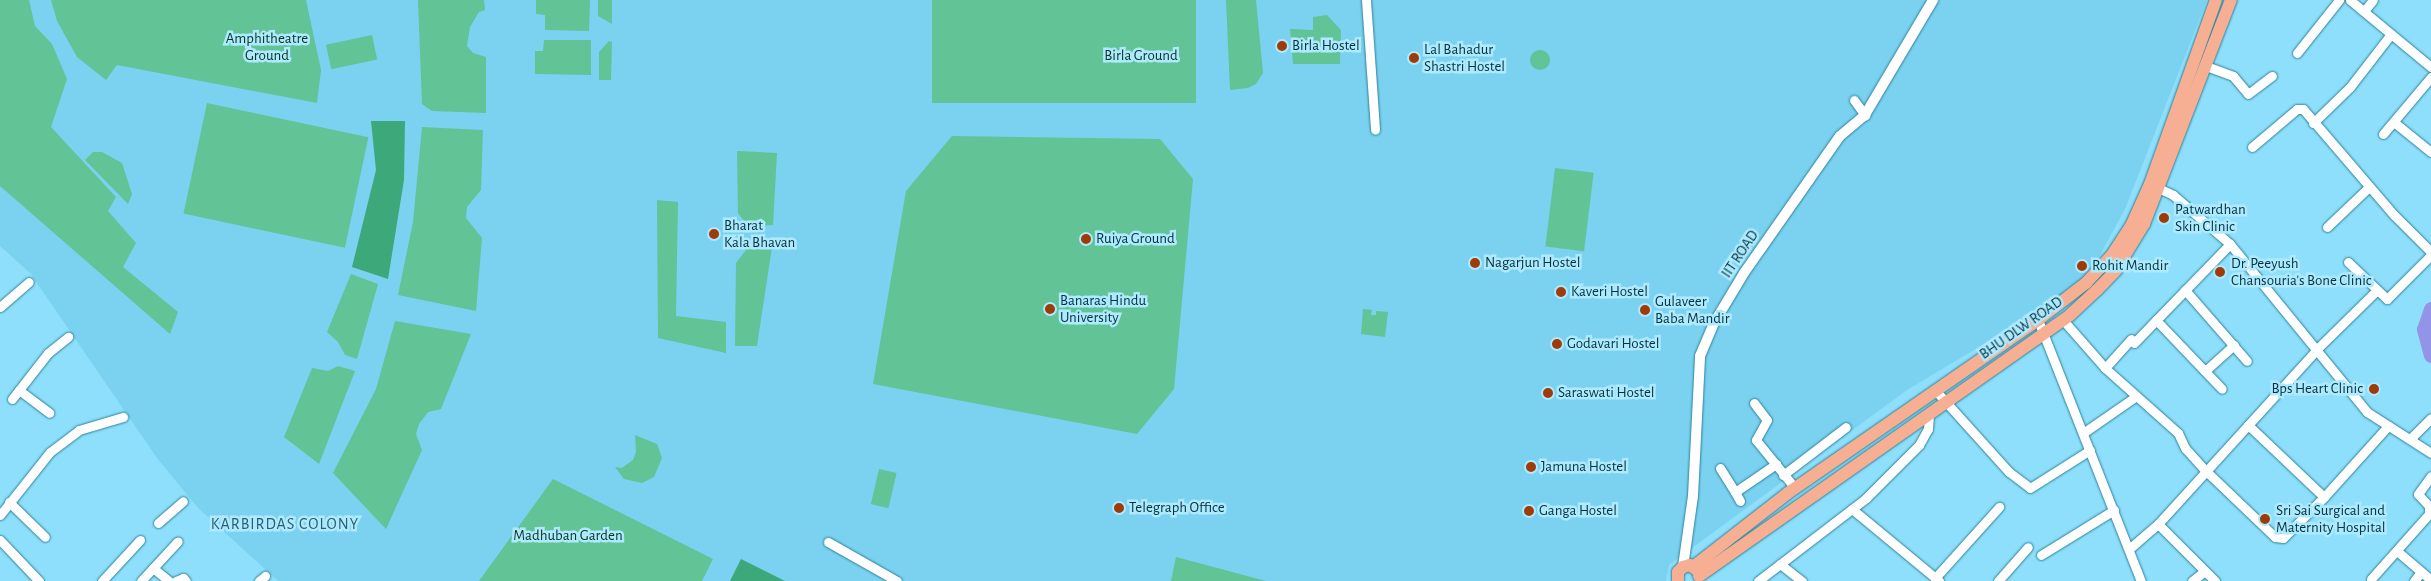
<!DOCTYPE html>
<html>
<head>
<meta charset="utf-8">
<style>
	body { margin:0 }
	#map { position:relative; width:2431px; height:581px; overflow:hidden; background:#8edffb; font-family:"Alegreya Sans",sans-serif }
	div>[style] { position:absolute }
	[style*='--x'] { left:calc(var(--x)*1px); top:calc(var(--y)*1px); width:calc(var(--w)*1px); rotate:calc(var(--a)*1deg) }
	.built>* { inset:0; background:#7ad2f0 }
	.green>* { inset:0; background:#61c396; transform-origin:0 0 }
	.round { border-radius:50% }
	.forest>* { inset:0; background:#3da87a }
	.river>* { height:15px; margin:-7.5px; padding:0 7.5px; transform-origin:7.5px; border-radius:7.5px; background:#9294e7 }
	.roads { filter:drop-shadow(0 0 1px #2e839c) drop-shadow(0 0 1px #2e839c) }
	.minor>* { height:9px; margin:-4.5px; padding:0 4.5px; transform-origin:4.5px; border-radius:4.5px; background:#fff }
	.tertiary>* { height:10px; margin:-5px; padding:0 5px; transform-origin:5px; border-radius:5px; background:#fff }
	.primary>* { height:12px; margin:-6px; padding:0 6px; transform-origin:6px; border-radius:6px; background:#f6af92 }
	.dots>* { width:14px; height:14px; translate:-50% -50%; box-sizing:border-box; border:2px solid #afe9fe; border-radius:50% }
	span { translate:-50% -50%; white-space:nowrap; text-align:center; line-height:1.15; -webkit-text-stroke:5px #afe9fe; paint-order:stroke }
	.park-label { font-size:15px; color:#073623 }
	.poi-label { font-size:15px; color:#003441 }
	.left { translate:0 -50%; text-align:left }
	.right { translate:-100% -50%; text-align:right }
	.street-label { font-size:15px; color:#003441 }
	.neighbourhood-label { font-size:16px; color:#266072; letter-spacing:1px }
</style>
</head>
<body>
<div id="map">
	<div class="built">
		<i style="clip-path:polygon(0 0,2207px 0,2125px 209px,2098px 259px,2074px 290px,1907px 390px,1669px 565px,1666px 581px,278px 581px,198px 508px,157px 458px,30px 273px,0 246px)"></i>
	</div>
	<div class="green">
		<i style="clip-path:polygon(0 0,29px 0,35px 26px,52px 44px,67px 79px,51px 127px,116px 197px,108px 211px,136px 243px,123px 267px,178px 312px,170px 334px,0 186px)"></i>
		<i style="clip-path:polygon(51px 0,306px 0,321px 70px,317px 103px,117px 65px,106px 80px,77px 57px,57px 21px)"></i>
		<i style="clip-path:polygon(418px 0,484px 0,485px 10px,479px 12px,470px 27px,467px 46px,473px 53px,486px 57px,486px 113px,432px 111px,422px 104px)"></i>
		<i style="clip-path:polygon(536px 0,590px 0,589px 31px,545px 30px,545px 15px,536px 14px)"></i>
		<i style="clip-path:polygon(598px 0,612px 0,612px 24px,598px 16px)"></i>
		<i style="left:932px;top:0;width:264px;height:103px"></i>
		<i style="clip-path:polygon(1226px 0,1256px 0,1263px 73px,1256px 84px,1248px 88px,1230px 90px)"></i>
		<i style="clip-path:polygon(1327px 15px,1341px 30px,1340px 64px,1293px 64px,1290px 29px,1313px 30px,1313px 17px)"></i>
		<i style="left:372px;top:35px;width:25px;height:47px;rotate:78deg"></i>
		<i style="clip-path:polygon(544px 40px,591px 40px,591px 75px,535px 74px,535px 51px,543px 51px)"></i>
		<i style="clip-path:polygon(609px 41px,612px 42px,611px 80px,599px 80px,599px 52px)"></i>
		<i class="round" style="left:1530px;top:50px;width:20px;height:20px"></i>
		<i style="left:207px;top:103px;width:165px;height:113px;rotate:12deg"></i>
		<i style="clip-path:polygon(422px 127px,483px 130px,481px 190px,467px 207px,466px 218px,482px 238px,476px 311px,398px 295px,413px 222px)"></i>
		<i style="clip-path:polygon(952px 136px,1160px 139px,1193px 179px,1174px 389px,1137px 434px,873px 384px,906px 191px)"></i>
		<i style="clip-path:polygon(737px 151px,777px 153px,773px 225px,748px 226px,738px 213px)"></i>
		<i style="clip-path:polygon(93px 152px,102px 152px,122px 163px,132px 194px,128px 204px,85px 160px)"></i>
		<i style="left:1555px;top:168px;width:39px;height:79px;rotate:7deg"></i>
		<i style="clip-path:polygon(657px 200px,678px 202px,676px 316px,726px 322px,726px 353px,658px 338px)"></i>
		<i style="clip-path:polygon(749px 246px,772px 247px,757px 346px,735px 346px,736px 263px)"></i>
		<i style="clip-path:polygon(351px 274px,378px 284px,357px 359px,345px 355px,338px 342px,327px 332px)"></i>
		<i style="clip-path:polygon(1363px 309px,1372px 310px,1371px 315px,1376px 315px,1376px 311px,1388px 312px,1385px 337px,1361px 334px)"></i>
		<i style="clip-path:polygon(395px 321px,471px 334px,441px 409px,428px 412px,419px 424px,416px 434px,422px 450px,386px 529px,333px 473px,376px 389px)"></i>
		<i style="clip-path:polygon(338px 366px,355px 371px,319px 464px,284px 437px,312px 368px,328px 371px)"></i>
		<i style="clip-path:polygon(635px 435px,657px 444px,662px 458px,654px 477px,642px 483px,624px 479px,615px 467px,622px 468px,633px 460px,636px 452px)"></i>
		<i style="left:879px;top:469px;width:18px;height:36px;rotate:13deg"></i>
		<i style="clip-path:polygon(553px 479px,713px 559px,702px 581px,479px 581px)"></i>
		<i style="clip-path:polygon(1176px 557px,1266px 581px,1171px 581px)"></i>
	</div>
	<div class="forest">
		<i style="clip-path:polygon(371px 121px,405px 121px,404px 180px,388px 279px,352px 267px,376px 170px)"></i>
		<i style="clip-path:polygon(741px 559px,785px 581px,730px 581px)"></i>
	</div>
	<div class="river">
		<i style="--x:2431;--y:309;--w:21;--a:109"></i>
		<i style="--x:2424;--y:329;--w:27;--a:75"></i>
	</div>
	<div class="roads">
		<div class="minor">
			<i style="--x:1366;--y:0;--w:130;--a:86"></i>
			<i style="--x:2350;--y:0;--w:105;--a:39.6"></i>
			<i style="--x:2364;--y:11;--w:14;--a:-51"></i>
			<i style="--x:2297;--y:53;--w:68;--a:-51.6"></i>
			<i style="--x:2206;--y:66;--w:29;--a:20"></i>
			<i style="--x:2233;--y:76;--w:23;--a:50"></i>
			<i style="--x:2248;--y:94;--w:30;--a:-37"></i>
			<i style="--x:1854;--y:100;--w:19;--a:54"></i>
			<i style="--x:2313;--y:123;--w:52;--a:-44.2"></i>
			<i style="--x:2350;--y:87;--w:67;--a:-52.3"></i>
			<i style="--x:2395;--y:123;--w:46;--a:38.9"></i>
			<i style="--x:2383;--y:134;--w:75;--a:-49.9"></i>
			<i style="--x:2252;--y:147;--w:59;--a:-40.2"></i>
			<i style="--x:2297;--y:109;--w:6;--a:0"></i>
			<i style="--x:2303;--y:109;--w:140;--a:49.4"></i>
			<i style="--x:2394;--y:215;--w:52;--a:45"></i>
			<i style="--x:2154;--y:186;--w:21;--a:25"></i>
			<i style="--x:2173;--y:195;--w:75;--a:40.7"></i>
			<i style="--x:2230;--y:244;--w:217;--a:50.8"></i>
			<i style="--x:2367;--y:412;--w:76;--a:32.6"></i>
			<i style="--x:2327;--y:227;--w:58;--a:-43.6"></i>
			<i style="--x:2348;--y:262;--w:54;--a:43.5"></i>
			<i style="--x:2387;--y:299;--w:62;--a:-45"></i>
			<i style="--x:2185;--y:290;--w:94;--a:48.9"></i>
			<i style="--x:0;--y:307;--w:38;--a:-41"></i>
			<i style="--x:2038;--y:320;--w:281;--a:68.5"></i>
			<i style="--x:2063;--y:320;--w:64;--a:48.8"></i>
			<i style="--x:2105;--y:368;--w:98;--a:41.7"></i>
			<i style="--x:2178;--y:433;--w:17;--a:65"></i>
			<i style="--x:2185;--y:448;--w:31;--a:48"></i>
			<i style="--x:2206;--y:471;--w:95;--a:43.7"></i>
			<i style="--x:2275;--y:537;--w:8;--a:7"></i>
			<i style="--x:2283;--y:538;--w:58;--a:-45"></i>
			<i style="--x:2324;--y:497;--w:105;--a:-136.5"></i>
			<i style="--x:2156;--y:320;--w:95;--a:46.3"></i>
			<i style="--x:2134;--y:343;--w:138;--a:-45.9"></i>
			<i style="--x:2105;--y:368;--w:39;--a:-48"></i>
			<i style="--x:2205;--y:371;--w:39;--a:-42"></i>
			<i style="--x:19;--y:390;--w:38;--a:37"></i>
			<i style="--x:1936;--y:391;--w:109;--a:48"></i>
			<i style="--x:2009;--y:472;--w:26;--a:37"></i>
			<i style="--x:2030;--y:488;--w:71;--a:-32.3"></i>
			<i style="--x:12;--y:399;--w:58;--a:-52"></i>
			<i style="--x:48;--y:353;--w:26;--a:-39"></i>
			<i style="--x:1754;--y:403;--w:21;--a:53"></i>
			<i style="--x:1767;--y:420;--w:23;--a:119"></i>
			<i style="--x:1756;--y:440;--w:62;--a:50.9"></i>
			<i style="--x:2083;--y:433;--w:63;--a:-34.7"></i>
			<i style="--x:2411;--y:438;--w:28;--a:-45"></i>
			<i style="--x:1720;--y:468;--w:28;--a:58"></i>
			<i style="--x:1783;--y:475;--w:79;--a:-37.3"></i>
			<i style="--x:2324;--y:497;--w:96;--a:-48"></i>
			<i style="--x:1740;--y:501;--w:10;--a:-119"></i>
			<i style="--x:1735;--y:492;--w:50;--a:-34.3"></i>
			<i style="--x:9;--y:502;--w:50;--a:44.2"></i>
			<i style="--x:1852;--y:509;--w:113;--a:39.6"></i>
			<i style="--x:0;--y:515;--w:80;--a:-51.6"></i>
			<i style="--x:50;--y:452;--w:36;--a:-37"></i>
			<i style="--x:79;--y:430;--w:46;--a:-16.5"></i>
			<i style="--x:158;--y:523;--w:33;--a:-41"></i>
			<i style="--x:2158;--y:524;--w:81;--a:45"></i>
			<i style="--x:0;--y:540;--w:57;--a:46.4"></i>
			<i style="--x:828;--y:542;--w:79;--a:29.5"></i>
			<i style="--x:2129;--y:549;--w:38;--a:-41"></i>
			<i style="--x:2158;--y:524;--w:236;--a:-47.7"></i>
			<i style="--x:2317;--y:349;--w:84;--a:-44.5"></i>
			<i style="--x:2397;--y:551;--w:45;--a:40.5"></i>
			<i style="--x:2041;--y:555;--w:86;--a:-31.7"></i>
			<i style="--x:1780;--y:564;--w:28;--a:38"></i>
			<i style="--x:153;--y:568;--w:21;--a:39"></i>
			<i style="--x:1935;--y:578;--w:96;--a:-48"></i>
			<i style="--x:2371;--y:579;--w:87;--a:-48.3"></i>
			<i style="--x:2429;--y:514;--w:8;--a:-90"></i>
			<i style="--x:2429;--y:506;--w:16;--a:-133"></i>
			<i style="--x:2418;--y:494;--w:22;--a:-54"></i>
			<i style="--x:102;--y:581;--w:56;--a:-47.2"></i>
			<i style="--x:141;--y:581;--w:54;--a:-47.2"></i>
			<i style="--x:176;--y:581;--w:8;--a:-23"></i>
			<i style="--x:183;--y:578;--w:4;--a:45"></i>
			<i style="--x:259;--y:581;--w:8;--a:-40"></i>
			<i style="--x:1758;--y:581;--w:136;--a:-37.5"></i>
			<i style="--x:1866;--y:498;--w:75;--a:-45"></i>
			<i style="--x:1919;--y:445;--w:18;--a:-61"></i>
			<i style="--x:1928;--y:429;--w:15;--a:-86"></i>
			<i style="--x:1998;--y:581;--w:45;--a:-48.6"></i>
			<i style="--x:2192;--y:581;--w:16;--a:-38"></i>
			<i style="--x:2414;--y:581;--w:11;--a:-52"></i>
		</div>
		<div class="tertiary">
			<i style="--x:1683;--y:567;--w:72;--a:-82"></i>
			<i style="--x:1693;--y:496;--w:140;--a:-87.1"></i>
			<i style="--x:1700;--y:356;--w:36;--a:-67"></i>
			<i style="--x:1714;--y:323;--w:58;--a:-59"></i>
			<i style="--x:1744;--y:273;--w:167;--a:-55"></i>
			<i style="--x:1840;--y:136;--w:33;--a:-40"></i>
			<i style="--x:1865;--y:115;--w:134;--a:-59.4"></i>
		</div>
		<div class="primary">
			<i style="--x:1693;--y:567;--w:120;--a:-37.9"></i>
			<i style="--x:1788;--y:493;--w:304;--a:-34.7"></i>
			<i style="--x:2038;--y:320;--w:61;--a:-37.6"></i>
			<i style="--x:2086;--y:283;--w:38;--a:-47"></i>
			<i style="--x:2112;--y:255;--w:37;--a:-57"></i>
			<i style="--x:2132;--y:224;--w:44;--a:-65.8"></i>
			<i style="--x:2150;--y:184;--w:195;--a:-70.3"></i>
			<i style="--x:1699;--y:576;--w:454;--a:-35.1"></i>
			<i style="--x:2070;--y:315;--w:37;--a:-43"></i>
			<i style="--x:2097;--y:290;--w:28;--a:-46"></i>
			<i style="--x:2116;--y:270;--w:54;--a:-58.7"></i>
			<i style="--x:2144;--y:224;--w:240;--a:-68.8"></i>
			<i style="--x:1678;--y:581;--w:9;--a:-90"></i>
			<i style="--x:1678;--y:572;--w:7;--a:-45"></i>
			<i style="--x:1683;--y:567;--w:7;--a:-16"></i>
			<i style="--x:1690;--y:565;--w:10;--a:37"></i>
		</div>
	</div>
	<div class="dots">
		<i style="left:1282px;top:46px;background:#9f3b07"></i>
		<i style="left:1414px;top:58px;background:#9f3b07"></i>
		<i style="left:2164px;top:218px;background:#9f3b07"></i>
		<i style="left:714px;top:234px;background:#9f3b07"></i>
		<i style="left:1086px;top:239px;background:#9f3b07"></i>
		<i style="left:1475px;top:263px;background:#9f3b07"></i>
		<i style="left:2082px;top:266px;background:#9f3b07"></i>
		<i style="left:2220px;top:272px;background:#9f3b07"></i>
		<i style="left:1561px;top:292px;background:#9f3b07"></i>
		<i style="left:1050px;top:309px;background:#9f3b07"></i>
		<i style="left:1645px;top:310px;background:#9f3b07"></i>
		<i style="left:1557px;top:344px;background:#9f3b07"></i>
		<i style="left:2374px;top:389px;background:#9f3b07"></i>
		<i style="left:1548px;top:393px;background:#9f3b07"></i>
		<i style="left:1531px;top:467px;background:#9f3b07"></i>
		<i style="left:1119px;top:508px;background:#9f3b07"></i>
		<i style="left:1529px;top:511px;background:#9f3b07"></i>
		<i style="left:2265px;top:519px;background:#9f3b07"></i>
	</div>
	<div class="park-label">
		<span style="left:267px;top:47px">Amphitheatre<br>Ground</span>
		<span style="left:1141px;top:56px">Birla Ground</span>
		<span style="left:568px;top:536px">Madhuban Garden</span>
	</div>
	<div class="poi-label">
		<span class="left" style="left:1292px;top:46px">Birla Hostel</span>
		<span class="left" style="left:1424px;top:58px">Lal Bahadur<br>Shastri Hostel</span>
		<span class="left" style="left:2175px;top:218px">Patwardhan<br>Skin Clinic</span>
		<span class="left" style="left:724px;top:234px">Bharat<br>Kala Bhavan</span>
		<span class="left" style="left:1096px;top:239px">Ruiya Ground</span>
		<span class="left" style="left:1485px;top:263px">Nagarjun Hostel</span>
		<span class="left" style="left:2231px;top:272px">Dr. Peeyush<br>Chansouria's Bone Clinic</span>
		<span class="left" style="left:2092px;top:266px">Rohit Mandir</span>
		<span class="left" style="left:1571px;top:292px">Kaveri Hostel</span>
		<span class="left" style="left:1060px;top:309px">Banaras Hindu<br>University</span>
		<span class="left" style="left:1655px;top:310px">Gulaveer<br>Baba Mandir</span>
		<span class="left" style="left:1567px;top:344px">Godavari Hostel</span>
		<span class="right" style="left:2363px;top:389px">Bps Heart Clinic</span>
		<span class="left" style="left:1558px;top:393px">Saraswati Hostel</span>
		<span class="left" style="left:1541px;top:467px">Jamuna Hostel</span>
		<span class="left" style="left:1129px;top:508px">Telegraph Office</span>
		<span class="left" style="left:2276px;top:519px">Sri Sai Surgical and<br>Maternity Hospital</span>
		<span class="left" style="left:1539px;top:511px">Ganga Hostel</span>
	</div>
	<div class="street-label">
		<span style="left:1740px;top:254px;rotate:-56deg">IIT ROAD</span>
		<span style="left:2021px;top:328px;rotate:-35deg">BHU DLW ROAD</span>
	</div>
	<div class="neighbourhood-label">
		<span style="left:285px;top:524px">KARBIRDAS COLONY</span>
	</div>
</div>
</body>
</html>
